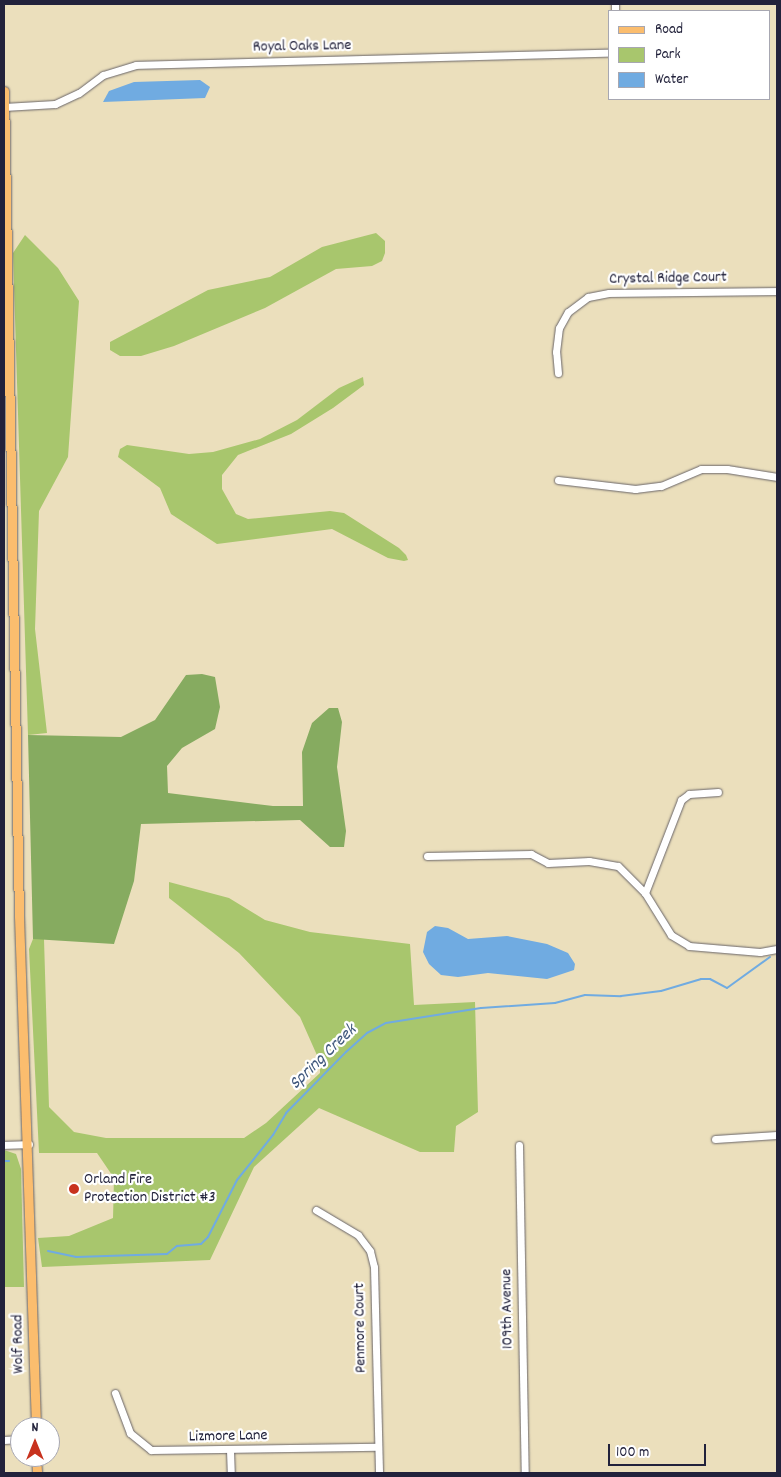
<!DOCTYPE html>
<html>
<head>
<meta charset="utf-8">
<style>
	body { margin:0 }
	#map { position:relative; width:781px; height:1477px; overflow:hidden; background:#ebdfbc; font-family:Dekko,sans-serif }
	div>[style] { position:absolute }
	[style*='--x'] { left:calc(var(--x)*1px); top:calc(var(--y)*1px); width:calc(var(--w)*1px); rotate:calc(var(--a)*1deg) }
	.green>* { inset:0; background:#a8c66d }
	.forest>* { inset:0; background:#86ab60 }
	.water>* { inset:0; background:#70abe1 }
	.stream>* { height:2px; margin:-1px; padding:0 1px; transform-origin:1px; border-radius:1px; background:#70abe1 }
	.roads { filter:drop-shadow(0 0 1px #686468) drop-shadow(0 0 1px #686468) }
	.minor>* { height:7px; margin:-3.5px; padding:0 3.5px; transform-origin:3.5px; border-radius:3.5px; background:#fff }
	.major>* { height:9px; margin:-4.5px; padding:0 4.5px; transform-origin:4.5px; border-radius:4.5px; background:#fbbd6e }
	.dots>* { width:14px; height:14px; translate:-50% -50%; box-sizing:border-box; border:2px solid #fff; border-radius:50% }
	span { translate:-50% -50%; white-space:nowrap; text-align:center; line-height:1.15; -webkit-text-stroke:4.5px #fff; paint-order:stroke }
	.street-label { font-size:16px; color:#22223b }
	.poi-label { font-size:16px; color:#22223b }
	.left { translate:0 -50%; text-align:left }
	.water-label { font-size:18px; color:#41597d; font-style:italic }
	.frame { position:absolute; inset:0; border:5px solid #22223b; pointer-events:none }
	.legend { position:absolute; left:608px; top:10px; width:162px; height:90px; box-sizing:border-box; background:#fff; border:1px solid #a7a7b1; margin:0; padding:6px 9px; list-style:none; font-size:15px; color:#22223b }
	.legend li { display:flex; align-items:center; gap:10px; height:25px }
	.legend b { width:25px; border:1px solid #a7a7b1 }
	.north { position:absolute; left:10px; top:1417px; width:50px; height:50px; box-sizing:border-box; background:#fff; border:1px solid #a7a7b1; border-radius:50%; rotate:0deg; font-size:14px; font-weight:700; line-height:20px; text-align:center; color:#22223b }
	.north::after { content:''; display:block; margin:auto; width:18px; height:22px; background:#c8321e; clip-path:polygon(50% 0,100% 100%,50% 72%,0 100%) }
	.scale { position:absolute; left:608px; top:1444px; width:98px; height:22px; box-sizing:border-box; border:2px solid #22223b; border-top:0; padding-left:6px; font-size:15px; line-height:18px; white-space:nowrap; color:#22223b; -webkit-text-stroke:4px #fff; paint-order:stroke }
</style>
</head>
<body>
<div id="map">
	<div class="green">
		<i style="clip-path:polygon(376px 233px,385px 241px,385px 253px,382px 261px,372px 266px,336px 269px,265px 308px,174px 346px,141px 356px,120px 356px,110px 350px,110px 342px,208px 290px,270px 277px,322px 247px)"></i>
		<i style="clip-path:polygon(25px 235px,58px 268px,79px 301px,68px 457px,39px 511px,35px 629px,47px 733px,28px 735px,13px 253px)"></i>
		<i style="clip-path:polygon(363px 377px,364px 385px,333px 408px,291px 434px,238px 455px,222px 475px,222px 489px,236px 514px,248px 519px,330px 511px,344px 513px,399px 548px,406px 555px,408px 560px,404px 561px,388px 558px,332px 529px,217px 544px,171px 514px,160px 488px,118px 457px,120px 449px,127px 445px,189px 454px,213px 452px,260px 439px,297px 420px,339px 388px)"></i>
		<i style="clip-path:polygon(169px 882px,229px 898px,265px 920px,310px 932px,410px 944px,414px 1005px,475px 1002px,478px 1112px,456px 1126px,454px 1152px,420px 1152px,319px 1108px,254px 1167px,210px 1260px,42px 1267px,38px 1238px,69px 1236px,113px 1218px,114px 1178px,97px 1153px,39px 1153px,29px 949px,33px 939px,44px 939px,49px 1107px,74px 1132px,106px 1138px,244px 1138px,266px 1123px,320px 1073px,320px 1062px,300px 1017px,239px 953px,169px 898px)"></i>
		<i style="clip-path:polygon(4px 1150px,16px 1154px,21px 1169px,24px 1287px,4px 1287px)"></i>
	</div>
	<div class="forest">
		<i style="clip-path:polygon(202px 674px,215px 677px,220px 707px,215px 729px,182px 748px,167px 766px,168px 793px,273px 806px,303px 806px,302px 752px,312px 723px,329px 708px,338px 708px,342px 722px,337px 767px,346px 831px,344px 847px,330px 847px,300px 820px,141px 824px,134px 881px,114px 944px,33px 939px,28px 735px,121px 737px,155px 720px,186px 675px)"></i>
	</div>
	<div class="water">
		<i style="clip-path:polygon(200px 80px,210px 87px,205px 98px,103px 102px,109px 91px,134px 82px)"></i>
		<i style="clip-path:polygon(435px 926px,448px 928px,468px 939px,507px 936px,547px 944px,568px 953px,575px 964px,574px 970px,547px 979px,488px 973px,458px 977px,441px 975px,429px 964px,423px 952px,427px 932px)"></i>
	</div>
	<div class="stream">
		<i style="--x:4;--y:1161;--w:5;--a:0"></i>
		<i style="--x:48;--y:1251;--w:29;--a:12"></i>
		<i style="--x:76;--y:1257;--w:91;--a:-1.9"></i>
		<i style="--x:167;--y:1254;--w:13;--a:-39"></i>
		<i style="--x:177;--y:1246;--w:24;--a:-5"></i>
		<i style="--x:201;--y:1244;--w:10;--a:-45"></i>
		<i style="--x:208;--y:1237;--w:64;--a:-63"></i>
		<i style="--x:237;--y:1180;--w:58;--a:-51.3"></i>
		<i style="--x:273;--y:1135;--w:26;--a:-59"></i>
		<i style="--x:286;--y:1113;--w:86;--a:-45.5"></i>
		<i style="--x:346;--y:1052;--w:28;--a:-42"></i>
		<i style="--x:367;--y:1033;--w:21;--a:-28"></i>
		<i style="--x:386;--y:1023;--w:96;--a:-9"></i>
		<i style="--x:481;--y:1008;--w:74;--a:-3.9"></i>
		<i style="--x:555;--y:1003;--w:31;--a:-15"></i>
		<i style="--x:585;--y:995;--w:36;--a:2"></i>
		<i style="--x:621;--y:996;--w:40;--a:-7.1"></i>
		<i style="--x:661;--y:991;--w:42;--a:-16.7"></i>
		<i style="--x:701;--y:979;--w:9;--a:0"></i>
		<i style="--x:710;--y:979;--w:19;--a:28"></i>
		<i style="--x:727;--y:988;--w:53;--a:-35.8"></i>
	</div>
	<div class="roads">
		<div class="minor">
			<i style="--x:615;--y:4;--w:7;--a:90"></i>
			<i style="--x:4;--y:107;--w:51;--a:-3.4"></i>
			<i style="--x:55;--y:104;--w:26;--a:-25"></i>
			<i style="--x:79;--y:93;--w:30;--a:-37"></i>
			<i style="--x:103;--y:75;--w:34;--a:-17"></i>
			<i style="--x:136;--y:65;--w:474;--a:-1.5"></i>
			<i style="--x:558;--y:373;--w:21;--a:-95"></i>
			<i style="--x:556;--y:352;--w:24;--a:-83"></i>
			<i style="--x:559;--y:328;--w:18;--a:-61"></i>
			<i style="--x:568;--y:312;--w:25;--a:-37"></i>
			<i style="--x:588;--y:297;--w:21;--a:-11"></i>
			<i style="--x:609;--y:293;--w:168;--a:-0.7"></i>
			<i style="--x:558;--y:480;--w:78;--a:6.7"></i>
			<i style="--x:635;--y:489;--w:26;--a:-7"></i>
			<i style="--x:661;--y:486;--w:43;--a:-23"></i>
			<i style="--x:701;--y:469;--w:26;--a:0"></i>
			<i style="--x:727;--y:469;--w:51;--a:9.1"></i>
			<i style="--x:427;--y:856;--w:104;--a:-1.1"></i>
			<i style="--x:531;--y:854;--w:19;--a:28"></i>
			<i style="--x:548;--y:863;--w:41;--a:-2.8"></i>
			<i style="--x:589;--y:861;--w:29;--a:10"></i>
			<i style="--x:618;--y:866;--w:38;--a:45"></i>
			<i style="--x:645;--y:893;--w:49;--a:58.2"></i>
			<i style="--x:671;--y:935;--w:21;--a:31"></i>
			<i style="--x:689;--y:946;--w:71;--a:4.8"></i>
			<i style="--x:760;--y:952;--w:17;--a:-10"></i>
			<i style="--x:645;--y:893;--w:100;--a:-68.8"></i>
			<i style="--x:681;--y:800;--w:10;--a:-37"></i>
			<i style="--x:689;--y:794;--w:29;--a:-4"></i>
			<i style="--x:715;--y:1139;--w:62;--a:-3.7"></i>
			<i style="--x:4;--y:1145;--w:25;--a:-2"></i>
			<i style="--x:519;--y:1145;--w:328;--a:89"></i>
			<i style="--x:316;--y:1210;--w:49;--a:30.8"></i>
			<i style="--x:358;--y:1235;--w:20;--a:53"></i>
			<i style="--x:370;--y:1251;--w:16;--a:76"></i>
			<i style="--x:374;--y:1267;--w:206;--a:88.6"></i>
			<i style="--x:115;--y:1393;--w:43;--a:69.4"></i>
			<i style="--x:130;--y:1433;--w:27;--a:39"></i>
			<i style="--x:151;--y:1450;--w:227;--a:-0.8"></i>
			<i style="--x:4;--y:1440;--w:16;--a:-4"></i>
			<i style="--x:230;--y:1450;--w:23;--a:88"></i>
		</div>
		<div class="major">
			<i style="--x:4;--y:91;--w:825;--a:88.96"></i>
			<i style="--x:19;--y:916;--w:511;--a:88.09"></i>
			<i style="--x:36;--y:1457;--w:16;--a:86"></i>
		</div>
	</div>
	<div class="dots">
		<i style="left:74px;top:1189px;background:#c8321e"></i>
	</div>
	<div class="street-label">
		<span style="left:302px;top:47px;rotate:-1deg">Royal Oaks Lane</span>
		<span style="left:668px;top:279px;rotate:-1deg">Crystal Ridge Court</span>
		<span style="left:508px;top:1309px;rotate:-91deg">109th Avenue</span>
		<span style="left:361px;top:1328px;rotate:-91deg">Penmore Court</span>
		<span style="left:19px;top:1344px;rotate:-91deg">Wolf Road</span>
		<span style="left:228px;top:1437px;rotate:-1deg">Lizmore Lane</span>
	</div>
	<div class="poi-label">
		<span class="left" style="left:84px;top:1189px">Orland Fire<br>Protection District #3</span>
	</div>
	<div class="water-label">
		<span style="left:324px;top:1058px;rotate:-44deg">Spring Creek</span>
	</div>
	<div class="frame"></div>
	<ul class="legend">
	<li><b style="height:6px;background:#fbbd6e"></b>Road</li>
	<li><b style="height:14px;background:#a8c66d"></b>Park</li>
	<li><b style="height:14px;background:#70abe1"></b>Water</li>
	</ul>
	<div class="north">N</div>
	<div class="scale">100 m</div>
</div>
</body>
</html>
